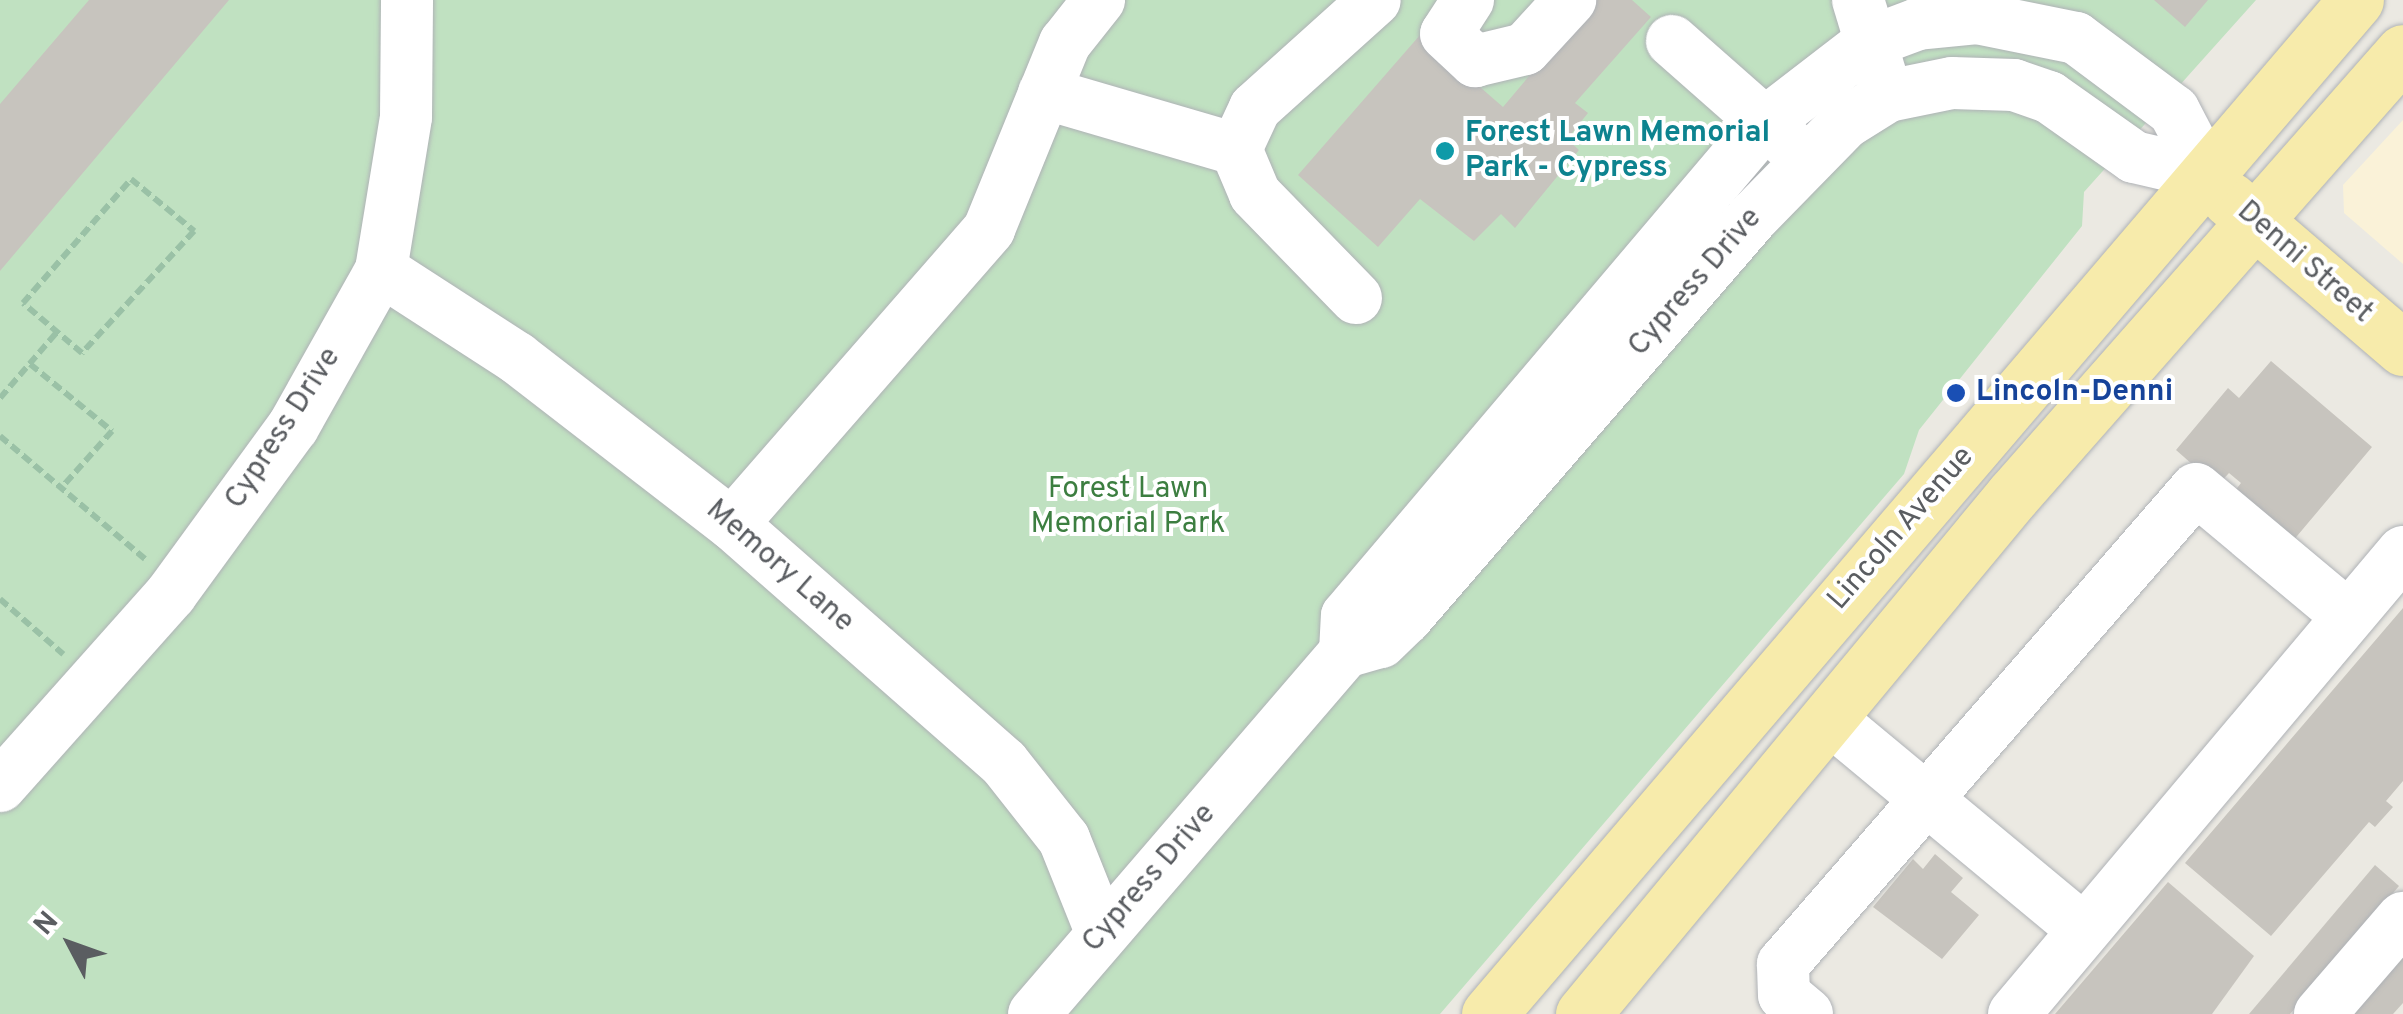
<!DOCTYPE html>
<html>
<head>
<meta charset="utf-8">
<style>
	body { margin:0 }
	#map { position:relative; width:2403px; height:1014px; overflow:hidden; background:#ebe9e2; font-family:Overpass,sans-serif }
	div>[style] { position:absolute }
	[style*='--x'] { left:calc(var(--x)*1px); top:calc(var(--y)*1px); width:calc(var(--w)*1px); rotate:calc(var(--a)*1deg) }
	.commercial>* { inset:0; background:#faf2d8 }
	.green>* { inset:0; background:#c0e1c1 }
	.building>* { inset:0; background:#c7c4be }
	.path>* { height:6px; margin-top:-3px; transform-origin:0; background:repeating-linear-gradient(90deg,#9ac1a6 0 10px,transparent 0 15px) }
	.roads { filter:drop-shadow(0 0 2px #afb2b6) drop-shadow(0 0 2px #afb2b6) }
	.minor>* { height:52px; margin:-26px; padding:0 26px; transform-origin:26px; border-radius:26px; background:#fff }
	.major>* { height:55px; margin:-27.5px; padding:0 27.5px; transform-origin:27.5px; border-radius:27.5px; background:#f7ebab }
	.dots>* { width:28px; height:28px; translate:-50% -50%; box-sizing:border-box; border:5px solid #fff; border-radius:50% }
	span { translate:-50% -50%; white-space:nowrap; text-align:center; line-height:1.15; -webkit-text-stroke:8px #fff; paint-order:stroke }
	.culture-label { font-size:30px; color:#0d838f; font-weight:700 }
	.left { translate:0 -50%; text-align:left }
	.street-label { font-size:30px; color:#5a5d61 }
	.transit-label { font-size:30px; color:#164399; font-weight:700 }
	.park-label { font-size:30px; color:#3c7e40 }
	.north { position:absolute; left:20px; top:894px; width:100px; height:100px; -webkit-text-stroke:8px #fff; paint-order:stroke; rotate:311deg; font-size:28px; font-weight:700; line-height:40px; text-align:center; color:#5a5d61 }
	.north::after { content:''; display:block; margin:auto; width:35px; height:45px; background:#5a5d61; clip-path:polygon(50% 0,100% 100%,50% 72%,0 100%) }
</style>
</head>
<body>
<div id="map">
	<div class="commercial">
		<i style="clip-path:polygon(2403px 120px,2403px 264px,2344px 213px,2343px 185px)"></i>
	</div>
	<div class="green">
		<i style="clip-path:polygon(0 0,2256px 0,2084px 192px,2082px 226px,1919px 430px,1904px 474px,1440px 1014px,0 1014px)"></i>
	</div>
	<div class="building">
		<i style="clip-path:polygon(89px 0,229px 0,0 271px,0 104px)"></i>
		<i style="clip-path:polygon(1593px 0,1632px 0,1651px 17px,1575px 103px,1588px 113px,1567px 139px,1579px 150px,1515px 228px,1501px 214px,1474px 241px,1420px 199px,1378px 247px,1298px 175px,1420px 35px,1503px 107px)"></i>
		<i style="clip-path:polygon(2154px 0,2208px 0,2185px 27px)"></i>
		<i style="clip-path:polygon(2271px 361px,2372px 447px,2292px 542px,2234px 492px,2241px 483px,2229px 473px,2217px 486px,2176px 450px,2228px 388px,2239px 398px)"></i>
		<i style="clip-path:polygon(2403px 608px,2403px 781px,2386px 801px,2393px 807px,2375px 827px,2369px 822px,2271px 936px,2185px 863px)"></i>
		<i style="clip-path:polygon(1935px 854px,1963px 878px,1951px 892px,1979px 915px,1942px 959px,1873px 907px,1913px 859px,1923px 869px)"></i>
		<i style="clip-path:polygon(2375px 865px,2399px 886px,2290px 1014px,2249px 1014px)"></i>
		<i style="clip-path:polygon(2168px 882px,2254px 956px,2212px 1014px,2055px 1014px)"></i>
		<i style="clip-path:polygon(2403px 952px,2403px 1003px,2393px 1014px,2350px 1014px)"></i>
	</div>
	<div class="path">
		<i style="--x:131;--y:179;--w:82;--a:39.5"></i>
		<i style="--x:194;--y:231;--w:166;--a:132.6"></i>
		<i style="--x:82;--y:353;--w:77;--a:-139.7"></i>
		<i style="--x:23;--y:303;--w:164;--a:-48.9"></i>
		<i style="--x:30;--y:364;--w:106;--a:39.3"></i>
		<i style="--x:112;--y:431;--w:76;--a:131.8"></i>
		<i style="--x:0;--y:398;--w:87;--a:-49.2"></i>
		<i style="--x:0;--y:436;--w:190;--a:40.3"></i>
		<i style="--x:0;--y:599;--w:84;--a:41.1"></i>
	</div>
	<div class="roads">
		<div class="minor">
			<i style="--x:1468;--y:0;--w:40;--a:122.9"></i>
			<i style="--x:1446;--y:34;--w:40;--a:43"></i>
			<i style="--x:1475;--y:61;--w:51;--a:-13.5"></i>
			<i style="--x:1525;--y:49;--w:67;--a:-47.4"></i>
			<i style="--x:1858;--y:0;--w:79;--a:73.2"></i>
			<i style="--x:1672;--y:41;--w:157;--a:41.4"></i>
			<i style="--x:1044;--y:93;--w:200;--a:16.3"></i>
			<i style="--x:381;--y:270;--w:162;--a:32.9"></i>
			<i style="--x:517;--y:358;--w:272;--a:37.7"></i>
			<i style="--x:732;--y:524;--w:362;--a:41.3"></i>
			<i style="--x:1004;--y:763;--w:97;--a:51.7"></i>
			<i style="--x:1064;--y:839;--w:102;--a:68.2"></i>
			<i style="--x:1356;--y:298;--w:145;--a:-134.2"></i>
			<i style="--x:1255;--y:194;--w:49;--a:-112.9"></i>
			<i style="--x:1236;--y:149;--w:45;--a:-65.1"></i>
			<i style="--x:1255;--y:108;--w:161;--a:-42"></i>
			<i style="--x:732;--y:524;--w:391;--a:-48.9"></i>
			<i style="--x:989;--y:229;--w:201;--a:-67.8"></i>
			<i style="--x:1065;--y:43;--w:55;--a:-51.7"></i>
			<i style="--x:1345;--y:652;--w:36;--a:-87"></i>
			<i style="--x:1347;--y:616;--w:648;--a:-49.7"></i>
			<i style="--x:1766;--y:122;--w:131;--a:-37.6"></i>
			<i style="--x:1870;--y:42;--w:51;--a:-20.6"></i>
			<i style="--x:1918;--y:24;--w:59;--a:-5.8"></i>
			<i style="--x:1977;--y:18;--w:101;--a:11.4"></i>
			<i style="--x:2076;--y:38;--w:122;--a:36.7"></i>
			<i style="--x:2174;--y:111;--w:71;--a:62.4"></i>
			<i style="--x:1830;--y:719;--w:330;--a:39.7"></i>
			<i style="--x:0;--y:786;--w:257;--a:-48.3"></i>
			<i style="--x:171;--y:594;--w:207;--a:-53.9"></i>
			<i style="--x:293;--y:427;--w:180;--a:-60.7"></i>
			<i style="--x:381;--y:270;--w:155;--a:-80.7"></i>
			<i style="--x:406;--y:117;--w:117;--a:-89.5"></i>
			<i style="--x:1034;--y:1014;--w:477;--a:-49.3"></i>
			<i style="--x:1345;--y:652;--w:37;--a:-16"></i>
			<i style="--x:1381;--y:642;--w:35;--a:-44"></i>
			<i style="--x:1406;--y:618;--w:532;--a:-49.12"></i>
			<i style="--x:1754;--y:216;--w:130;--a:-45.6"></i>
			<i style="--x:1845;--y:123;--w:51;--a:-32.1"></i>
			<i style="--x:1888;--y:96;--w:65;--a:-11.5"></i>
			<i style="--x:1952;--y:83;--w:62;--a:1.8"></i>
			<i style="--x:2014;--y:85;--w:37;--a:19"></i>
			<i style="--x:2049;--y:97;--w:104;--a:35.2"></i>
			<i style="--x:2134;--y:157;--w:75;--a:13.1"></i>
			<i style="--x:1807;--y:1014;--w:30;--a:-140"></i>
			<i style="--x:1784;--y:995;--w:31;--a:-92"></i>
			<i style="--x:1783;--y:964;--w:629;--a:-48.99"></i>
			<i style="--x:2196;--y:489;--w:198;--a:39.9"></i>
			<i style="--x:2014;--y:1014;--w:604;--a:-49.9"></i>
			<i style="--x:2320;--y:1014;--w:127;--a:-49.2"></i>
		</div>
		<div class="major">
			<i style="--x:2229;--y:199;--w:229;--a:40.6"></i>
			<i style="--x:1489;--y:1014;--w:1334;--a:-49.47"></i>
			<i style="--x:1583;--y:1014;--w:674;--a:-50.36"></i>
			<i style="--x:2013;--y:495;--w:590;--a:-48.64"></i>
		</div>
	</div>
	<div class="dots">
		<i style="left:1445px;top:151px;background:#0f9aa8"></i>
		<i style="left:1956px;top:393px;background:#1a4fb4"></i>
	</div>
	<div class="culture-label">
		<span class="left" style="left:1465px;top:151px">Forest Lawn Memorial<br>Park - Cypress</span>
	</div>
	<div class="street-label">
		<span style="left:2304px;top:263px;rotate:41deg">Denni Street</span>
		<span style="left:1696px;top:283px;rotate:-49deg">Cypress Drive</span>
		<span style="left:284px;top:429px;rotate:-57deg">Cypress Drive</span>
		<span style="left:1902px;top:529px;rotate:-49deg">Lincoln Avenue</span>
		<span style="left:779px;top:567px;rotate:41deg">Memory Lane</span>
		<span style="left:1150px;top:879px;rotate:-49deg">Cypress Drive</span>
	</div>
	<div class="transit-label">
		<span class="left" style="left:1976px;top:393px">Lincoln-Denni</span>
	</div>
	<div class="park-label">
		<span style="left:1128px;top:507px">Forest Lawn<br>Memorial Park</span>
	</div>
	<div class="north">N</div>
</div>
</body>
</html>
